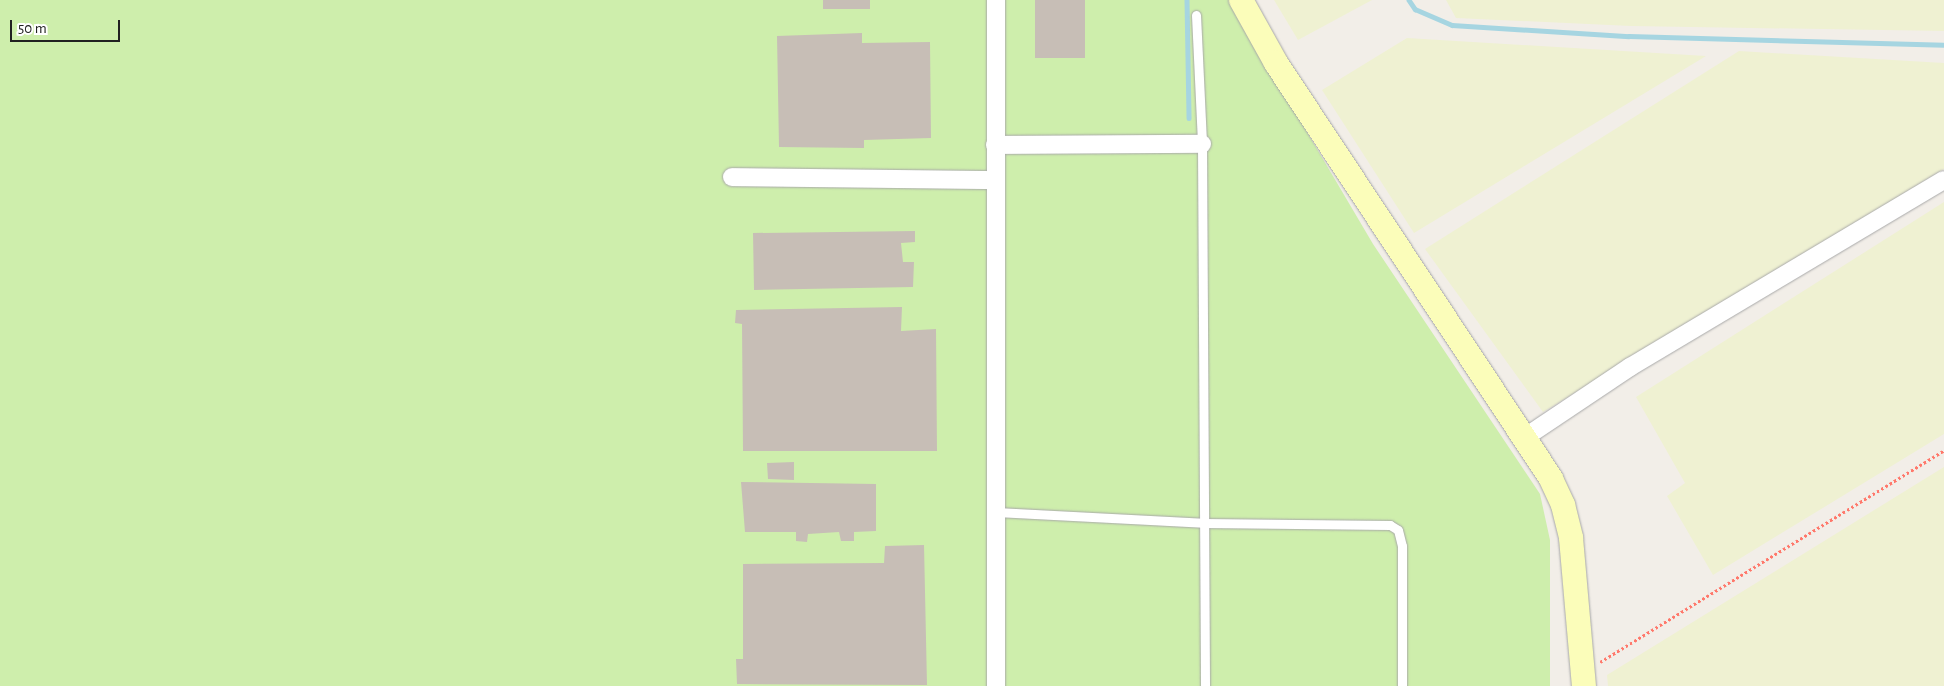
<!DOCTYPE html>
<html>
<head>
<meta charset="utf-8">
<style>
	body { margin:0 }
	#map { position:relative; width:1944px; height:686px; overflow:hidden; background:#f2eee8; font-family:"Alegreya Sans",sans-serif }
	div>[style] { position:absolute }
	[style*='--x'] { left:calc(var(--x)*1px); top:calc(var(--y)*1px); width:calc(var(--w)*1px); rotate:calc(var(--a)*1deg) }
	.farmland>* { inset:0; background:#eff1d2 }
	.grass>* { inset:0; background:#ceeeac }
	.stream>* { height:4.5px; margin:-2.25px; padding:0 2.25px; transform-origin:2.25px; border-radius:2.25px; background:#a6d5e1 }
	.building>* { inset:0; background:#c7beb6; transform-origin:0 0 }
	.path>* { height:2.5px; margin-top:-1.25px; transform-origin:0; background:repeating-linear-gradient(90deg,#ff786b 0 2.5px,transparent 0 5px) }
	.roads { filter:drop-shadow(0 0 1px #a8a8a8) drop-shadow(0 0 1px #a8a8a8) }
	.lane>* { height:9px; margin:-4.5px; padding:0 4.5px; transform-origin:4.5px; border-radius:4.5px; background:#fff }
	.street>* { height:18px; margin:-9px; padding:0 9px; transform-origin:9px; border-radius:9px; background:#fff }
	.secondary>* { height:24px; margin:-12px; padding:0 12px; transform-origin:12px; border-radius:12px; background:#fbfdba }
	span { translate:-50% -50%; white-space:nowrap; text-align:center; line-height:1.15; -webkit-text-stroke:4px #fff; paint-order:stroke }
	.scale { position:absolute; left:10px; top:20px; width:110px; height:22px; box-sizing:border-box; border:2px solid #212121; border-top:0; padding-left:6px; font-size:15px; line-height:18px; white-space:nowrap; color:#212121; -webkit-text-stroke:4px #fff; paint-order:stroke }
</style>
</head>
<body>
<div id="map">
	<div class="farmland">
		<i style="clip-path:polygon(1274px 0,1372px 0,1298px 40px)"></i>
		<i style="clip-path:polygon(1446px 0,1944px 0,1944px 31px,1631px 26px,1456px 18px)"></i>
		<i style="clip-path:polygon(1407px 38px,1706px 56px,1414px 233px,1322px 90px)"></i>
		<i style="clip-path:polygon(1739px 51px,1944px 63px,1944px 169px,1543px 412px,1425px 249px)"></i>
		<i style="clip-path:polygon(1944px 202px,1944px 434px,1713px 575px,1667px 496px,1685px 483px,1636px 397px)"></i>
		<i style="clip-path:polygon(1944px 467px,1944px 686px,1608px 686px,1607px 675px)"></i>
	</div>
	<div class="grass">
		<i style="clip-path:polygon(0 0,1233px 0,1261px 54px,1373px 244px,1540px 494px,1550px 540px,1550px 686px,0 686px)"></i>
	</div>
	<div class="stream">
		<i style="--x:1187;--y:0;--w:118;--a:89"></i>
		<i style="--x:1409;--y:0;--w:11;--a:56"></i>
		<i style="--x:1415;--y:9;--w:40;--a:23.4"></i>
		<i style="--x:1452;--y:25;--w:177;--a:3.6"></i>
		<i style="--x:1629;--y:36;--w:315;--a:1.6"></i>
	</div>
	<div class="building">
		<i style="left:823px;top:0;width:47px;height:9px"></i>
		<i style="left:1035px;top:0;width:50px;height:58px"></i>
		<i style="clip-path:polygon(862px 33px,862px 43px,930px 42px,931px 138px,864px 140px,864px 148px,779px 147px,777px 36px)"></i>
		<i style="clip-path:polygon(915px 231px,915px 242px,901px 243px,903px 262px,914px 262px,913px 287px,754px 290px,753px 233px)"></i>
		<i style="clip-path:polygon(902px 307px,901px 331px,936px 329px,937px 451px,743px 451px,742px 324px,735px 323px,736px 310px)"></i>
		<i style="clip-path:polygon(794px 462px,794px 480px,768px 479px,767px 463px)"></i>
		<i style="clip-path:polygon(741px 482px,876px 484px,876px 531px,854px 532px,854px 541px,841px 541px,839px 532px,808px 534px,807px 542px,796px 541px,796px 532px,745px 532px)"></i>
		<i style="clip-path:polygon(924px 545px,927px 685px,737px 684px,736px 659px,743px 659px,743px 564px,884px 563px,885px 546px)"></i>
	</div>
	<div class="path">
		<i style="--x:1600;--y:662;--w:404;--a:-31.6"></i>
	</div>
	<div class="roads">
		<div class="lane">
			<i style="--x:1196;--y:15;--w:129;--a:87.3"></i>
			<i style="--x:1202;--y:144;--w:542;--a:89.68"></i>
			<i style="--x:996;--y:512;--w:207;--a:3"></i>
			<i style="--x:1203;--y:523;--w:187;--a:0.6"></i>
			<i style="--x:1390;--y:525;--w:9;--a:32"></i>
			<i style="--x:1398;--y:530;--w:16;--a:76"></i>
			<i style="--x:1402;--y:546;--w:140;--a:90"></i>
		</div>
		<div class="street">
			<i style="--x:995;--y:145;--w:207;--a:-0.3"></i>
			<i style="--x:732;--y:177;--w:264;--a:0.7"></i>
			<i style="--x:1524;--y:438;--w:128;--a:-33.8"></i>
			<i style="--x:1630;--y:367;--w:365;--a:-30.8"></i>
			<i style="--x:996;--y:686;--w:686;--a:-90"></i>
		</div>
		<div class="secondary">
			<i style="--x:1241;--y:0;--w:72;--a:60.9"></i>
			<i style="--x:1276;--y:63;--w:499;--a:56.5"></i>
			<i style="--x:1551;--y:479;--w:29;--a:65"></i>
			<i style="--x:1563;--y:505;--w:34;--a:76"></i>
			<i style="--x:1571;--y:538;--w:149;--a:85"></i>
		</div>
	</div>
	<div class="scale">50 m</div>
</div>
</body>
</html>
